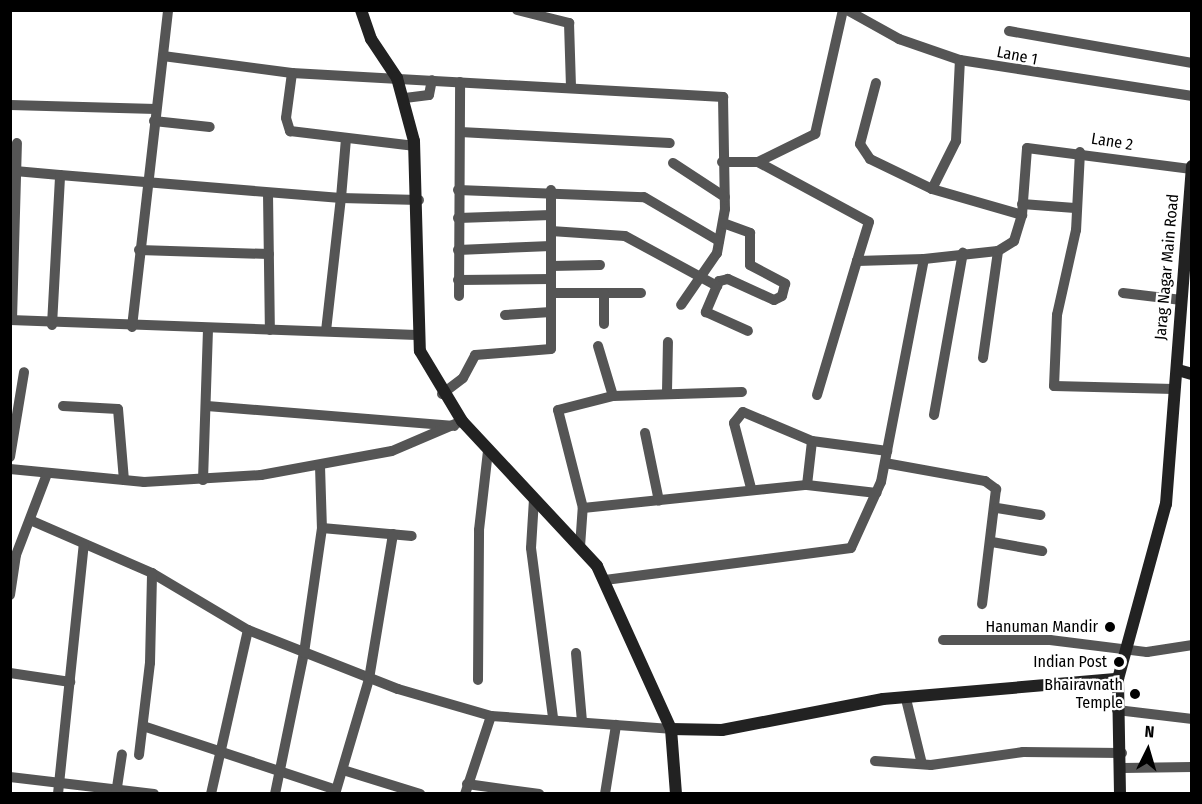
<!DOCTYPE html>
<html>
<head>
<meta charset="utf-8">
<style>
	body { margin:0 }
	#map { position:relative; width:1202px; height:804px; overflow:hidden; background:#fff; font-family:"Fira Sans Condensed",sans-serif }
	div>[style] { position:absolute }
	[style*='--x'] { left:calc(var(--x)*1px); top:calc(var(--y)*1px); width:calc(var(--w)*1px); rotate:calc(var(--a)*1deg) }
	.street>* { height:10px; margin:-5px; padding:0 5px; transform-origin:5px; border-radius:5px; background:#555 }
	.secondary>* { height:12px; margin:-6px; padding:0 6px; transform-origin:6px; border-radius:6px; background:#222 }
	.dots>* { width:16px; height:16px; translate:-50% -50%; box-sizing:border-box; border:3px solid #fff; border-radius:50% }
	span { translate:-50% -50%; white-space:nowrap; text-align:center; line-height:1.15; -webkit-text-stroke:4.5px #fff; paint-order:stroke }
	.street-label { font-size:16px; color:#000 }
	.poi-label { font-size:16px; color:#000 }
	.right { translate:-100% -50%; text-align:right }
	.frame { position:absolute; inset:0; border:12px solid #000; pointer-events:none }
	.north { position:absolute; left:1118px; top:720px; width:60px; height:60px; -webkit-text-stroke:4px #fff; paint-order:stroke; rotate:5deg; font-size:16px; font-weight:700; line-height:24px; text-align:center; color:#000 }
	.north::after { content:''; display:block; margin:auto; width:21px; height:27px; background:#000; clip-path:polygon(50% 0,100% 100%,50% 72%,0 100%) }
</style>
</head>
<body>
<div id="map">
	<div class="street">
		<i style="--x:517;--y:10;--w:54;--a:14"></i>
		<i style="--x:569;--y:23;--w:63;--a:88.2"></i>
		<i style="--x:847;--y:10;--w:60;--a:29.1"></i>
		<i style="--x:899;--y:39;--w:65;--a:19"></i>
		<i style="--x:960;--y:60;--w:235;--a:8.8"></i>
		<i style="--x:1009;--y:31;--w:186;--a:9.9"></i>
		<i style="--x:163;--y:56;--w:130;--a:7.5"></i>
		<i style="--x:292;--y:73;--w:432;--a:3.2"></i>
		<i style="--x:723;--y:97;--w:112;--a:89"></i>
		<i style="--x:725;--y:209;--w:45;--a:100.3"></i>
		<i style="--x:717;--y:253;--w:63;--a:124.7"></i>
		<i style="--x:292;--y:73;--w:45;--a:97.6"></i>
		<i style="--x:286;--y:118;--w:14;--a:73"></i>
		<i style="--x:290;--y:131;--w:126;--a:6.8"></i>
		<i style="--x:876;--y:83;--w:63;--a:104.7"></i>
		<i style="--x:860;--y:144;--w:18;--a:56"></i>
		<i style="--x:870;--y:159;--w:69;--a:25.8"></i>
		<i style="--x:932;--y:189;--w:94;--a:16.1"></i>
		<i style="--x:405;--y:98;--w:24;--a:-7"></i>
		<i style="--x:429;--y:95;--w:15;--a:-79"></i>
		<i style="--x:10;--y:105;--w:146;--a:1.6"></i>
		<i style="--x:154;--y:121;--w:56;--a:6.1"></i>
		<i style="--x:460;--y:132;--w:210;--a:3"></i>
		<i style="--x:1080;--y:152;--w:78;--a:92.9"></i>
		<i style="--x:1076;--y:230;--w:87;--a:102.6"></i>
		<i style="--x:1057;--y:315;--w:71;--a:92.4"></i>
		<i style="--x:1054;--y:386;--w:120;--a:1.4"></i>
		<i style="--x:722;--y:162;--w:36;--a:0"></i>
		<i style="--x:758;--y:162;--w:64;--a:-26.2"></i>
		<i style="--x:815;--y:134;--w:127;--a:-77.3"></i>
		<i style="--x:758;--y:162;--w:126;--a:28.4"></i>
		<i style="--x:869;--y:222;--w:41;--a:107.1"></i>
		<i style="--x:673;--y:163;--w:62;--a:33.2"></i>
		<i style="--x:15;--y:171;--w:45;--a:5.1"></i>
		<i style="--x:932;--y:189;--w:54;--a:-63.4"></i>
		<i style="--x:956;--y:141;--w:81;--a:-87.2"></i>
		<i style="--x:458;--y:190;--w:186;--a:2.2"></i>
		<i style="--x:644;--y:197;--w:87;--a:30.4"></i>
		<i style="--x:268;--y:194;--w:136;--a:89.2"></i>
		<i style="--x:1022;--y:204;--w:53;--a:4.3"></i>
		<i style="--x:458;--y:218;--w:93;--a:-1.8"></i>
		<i style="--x:723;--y:223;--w:29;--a:20"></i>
		<i style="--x:750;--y:233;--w:32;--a:90"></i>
		<i style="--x:750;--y:265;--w:40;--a:28"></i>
		<i style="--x:785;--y:284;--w:12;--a:104"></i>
		<i style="--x:782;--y:296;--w:9;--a:153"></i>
		<i style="--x:774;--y:300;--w:51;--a:-155.5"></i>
		<i style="--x:728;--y:279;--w:9;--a:167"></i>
		<i style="--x:719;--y:281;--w:34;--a:113"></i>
		<i style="--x:706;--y:312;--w:46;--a:24.3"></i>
		<i style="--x:551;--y:231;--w:74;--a:3.9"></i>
		<i style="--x:625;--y:236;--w:105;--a:28.5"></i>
		<i style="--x:139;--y:250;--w:130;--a:1.8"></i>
		<i style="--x:458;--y:250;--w:93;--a:-2.5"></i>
		<i style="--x:551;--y:266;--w:49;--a:-1.2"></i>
		<i style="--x:458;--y:280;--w:93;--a:-0.6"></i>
		<i style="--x:551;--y:293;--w:90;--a:0"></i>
		<i style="--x:604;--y:293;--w:31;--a:90"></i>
		<i style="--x:1123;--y:293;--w:59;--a:6.8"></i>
		<i style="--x:459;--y:296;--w:214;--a:-89.7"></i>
		<i style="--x:505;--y:315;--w:46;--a:-3.7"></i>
		<i style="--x:10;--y:320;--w:407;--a:2.1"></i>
		<i style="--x:12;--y:320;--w:177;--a:-88.4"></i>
		<i style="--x:52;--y:325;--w:150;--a:-86.9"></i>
		<i style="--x:60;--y:175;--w:282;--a:4.7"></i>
		<i style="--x:341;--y:198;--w:60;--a:-85.2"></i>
		<i style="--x:132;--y:327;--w:319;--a:-83.5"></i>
		<i style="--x:326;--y:331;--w:134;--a:-83.6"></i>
		<i style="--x:341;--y:198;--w:78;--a:1.5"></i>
		<i style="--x:598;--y:346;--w:52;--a:73.3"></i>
		<i style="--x:983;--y:358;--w:108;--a:-82"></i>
		<i style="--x:667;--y:392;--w:50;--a:-88.9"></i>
		<i style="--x:442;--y:394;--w:26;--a:-37"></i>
		<i style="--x:463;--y:378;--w:26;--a:-62"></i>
		<i style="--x:475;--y:355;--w:76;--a:-4.5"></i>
		<i style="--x:551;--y:349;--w:159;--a:-90"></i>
		<i style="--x:817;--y:395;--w:140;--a:-73.4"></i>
		<i style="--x:857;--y:261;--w:67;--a:-1.7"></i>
		<i style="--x:63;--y:406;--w:55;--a:3.1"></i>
		<i style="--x:118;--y:409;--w:71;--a:85.2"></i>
		<i style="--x:207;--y:406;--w:248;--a:4.6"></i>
		<i style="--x:934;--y:415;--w:165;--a:-79.9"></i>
		<i style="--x:645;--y:433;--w:69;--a:78.4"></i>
		<i style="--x:10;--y:457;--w:86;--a:-80.6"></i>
		<i style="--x:885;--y:463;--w:102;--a:10.2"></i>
		<i style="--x:985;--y:481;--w:14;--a:36"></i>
		<i style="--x:996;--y:489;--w:116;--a:96.9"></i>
		<i style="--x:320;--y:466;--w:62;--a:88.2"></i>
		<i style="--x:322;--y:528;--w:90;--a:5.1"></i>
		<i style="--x:10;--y:469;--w:135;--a:5.5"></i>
		<i style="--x:144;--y:482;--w:117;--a:-3.4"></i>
		<i style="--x:261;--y:475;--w:133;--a:-10.4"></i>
		<i style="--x:392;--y:451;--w:76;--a:-23.2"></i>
		<i style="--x:203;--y:480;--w:152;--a:-88.1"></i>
		<i style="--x:807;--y:485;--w:44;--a:-83.5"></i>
		<i style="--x:751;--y:488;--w:67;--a:-104.7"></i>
		<i style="--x:734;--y:423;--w:14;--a:-51"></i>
		<i style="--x:743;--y:412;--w:75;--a:22.8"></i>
		<i style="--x:812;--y:441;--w:76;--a:7.6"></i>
		<i style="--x:534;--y:499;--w:49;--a:93.5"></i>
		<i style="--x:531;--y:548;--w:171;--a:82.6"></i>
		<i style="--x:583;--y:508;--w:225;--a:-5.9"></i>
		<i style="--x:807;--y:485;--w:70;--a:6.5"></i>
		<i style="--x:997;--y:508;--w:44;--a:9.2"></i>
		<i style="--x:30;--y:520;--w:133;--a:23.5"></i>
		<i style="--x:152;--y:573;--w:112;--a:30.7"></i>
		<i style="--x:248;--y:630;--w:161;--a:21.5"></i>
		<i style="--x:398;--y:689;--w:97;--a:16.2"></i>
		<i style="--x:491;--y:716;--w:82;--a:108.4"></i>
		<i style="--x:992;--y:542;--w:51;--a:10.2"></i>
		<i style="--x:580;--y:547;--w:39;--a:-86"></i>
		<i style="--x:583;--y:508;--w:101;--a:-104.3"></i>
		<i style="--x:558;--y:410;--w:57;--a:-14.3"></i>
		<i style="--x:613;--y:396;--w:129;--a:-1.8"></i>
		<i style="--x:605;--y:580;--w:248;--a:-7.4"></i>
		<i style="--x:851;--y:548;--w:72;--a:-65.6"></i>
		<i style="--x:881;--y:482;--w:227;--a:-79.1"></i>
		<i style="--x:924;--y:259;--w:74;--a:-6.2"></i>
		<i style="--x:998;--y:251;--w:19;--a:-32"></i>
		<i style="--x:1014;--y:241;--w:27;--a:-73"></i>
		<i style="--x:1022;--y:215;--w:67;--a:-85.7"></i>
		<i style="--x:1027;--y:148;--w:166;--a:7.3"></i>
		<i style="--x:10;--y:595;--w:40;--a:-81.5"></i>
		<i style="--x:16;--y:555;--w:87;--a:-69.1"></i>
		<i style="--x:943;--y:640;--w:107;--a:0"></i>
		<i style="--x:1050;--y:640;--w:98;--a:7.1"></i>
		<i style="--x:1147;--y:652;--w:46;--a:-8.8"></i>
		<i style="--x:576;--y:653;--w:68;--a:85"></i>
		<i style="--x:10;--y:673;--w:61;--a:8.5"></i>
		<i style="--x:478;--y:680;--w:150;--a:-89.6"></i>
		<i style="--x:479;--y:530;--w:80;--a:-83.5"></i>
		<i style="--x:906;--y:699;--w:67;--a:76.2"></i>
		<i style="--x:1117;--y:710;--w:76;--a:6.8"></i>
		<i style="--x:491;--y:716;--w:180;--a:4.1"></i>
		<i style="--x:143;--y:726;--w:203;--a:18.3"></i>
		<i style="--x:139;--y:755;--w:93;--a:-83.2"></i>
		<i style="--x:150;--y:663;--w:90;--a:-88.7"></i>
		<i style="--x:875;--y:761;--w:56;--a:4.1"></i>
		<i style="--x:931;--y:765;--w:93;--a:-8"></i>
		<i style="--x:1023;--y:752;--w:99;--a:0.6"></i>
		<i style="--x:1123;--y:768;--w:69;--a:-0.8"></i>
		<i style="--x:343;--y:770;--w:81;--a:17.3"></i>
		<i style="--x:10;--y:777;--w:145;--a:6.7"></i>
		<i style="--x:467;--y:784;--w:73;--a:7.9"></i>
		<i style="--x:58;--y:794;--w:251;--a:-84.1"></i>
		<i style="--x:116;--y:794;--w:40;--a:-81.5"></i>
		<i style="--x:211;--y:794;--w:168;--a:-77.3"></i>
		<i style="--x:275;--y:794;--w:144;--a:-78.4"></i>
		<i style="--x:304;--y:653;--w:126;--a:-81.8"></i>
		<i style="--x:335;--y:794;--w:120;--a:-73.5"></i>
		<i style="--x:369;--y:679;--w:147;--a:-80.6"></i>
		<i style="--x:605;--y:794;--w:70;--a:-80.9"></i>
	</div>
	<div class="secondary">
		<i style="--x:361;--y:10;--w:31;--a:71"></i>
		<i style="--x:371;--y:39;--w:47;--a:56.3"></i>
		<i style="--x:397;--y:78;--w:65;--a:74.9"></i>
		<i style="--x:414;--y:141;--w:210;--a:88.4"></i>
		<i style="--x:420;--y:351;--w:82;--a:59"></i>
		<i style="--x:462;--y:421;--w:198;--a:47"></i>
		<i style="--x:597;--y:566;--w:179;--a:65.6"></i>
		<i style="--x:671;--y:729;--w:65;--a:85.6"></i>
		<i style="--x:1178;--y:370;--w:15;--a:16"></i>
		<i style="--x:671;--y:729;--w:51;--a:1.1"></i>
		<i style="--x:722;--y:730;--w:164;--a:-10.9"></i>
		<i style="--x:883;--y:699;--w:236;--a:-4.9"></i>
		<i style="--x:1120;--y:794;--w:115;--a:-91"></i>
		<i style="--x:1118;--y:679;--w:181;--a:-74.7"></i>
		<i style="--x:1166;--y:504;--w:339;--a:-85.6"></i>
	</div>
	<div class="dots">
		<i style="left:1110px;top:627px;background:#000"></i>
		<i style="left:1119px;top:662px;background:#000"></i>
		<i style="left:1135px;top:694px;background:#000"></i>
	</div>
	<div class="street-label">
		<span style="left:1017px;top:56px;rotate:11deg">Lane 1</span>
		<span style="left:1112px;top:142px;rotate:9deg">Lane 2</span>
		<span style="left:1167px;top:267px;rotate:-85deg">Jarag Nagar Main Road</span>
	</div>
	<div class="poi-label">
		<span class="right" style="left:1098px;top:627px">Hanuman Mandir</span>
		<span class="right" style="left:1107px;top:662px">Indian Post</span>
		<span class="right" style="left:1123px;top:694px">Bhairavnath<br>Temple</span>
	</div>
	<div class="frame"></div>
	<div class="north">N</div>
</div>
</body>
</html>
